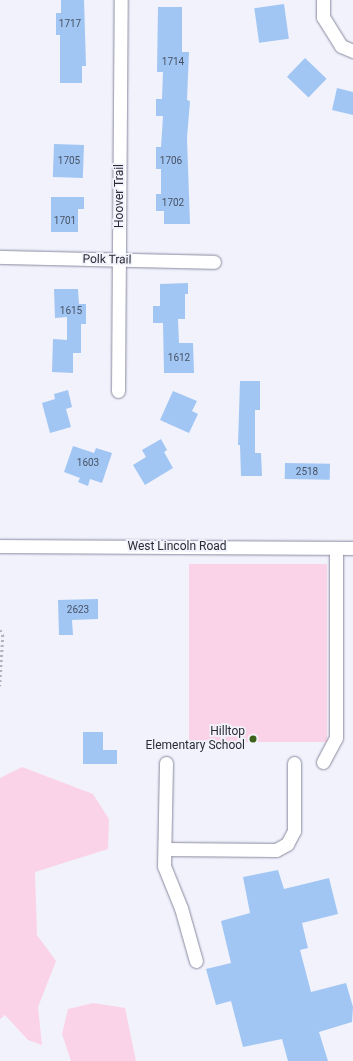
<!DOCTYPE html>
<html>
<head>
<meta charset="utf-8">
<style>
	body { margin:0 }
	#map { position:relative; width:353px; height:1061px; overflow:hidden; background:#f1f2fc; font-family:Roboto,sans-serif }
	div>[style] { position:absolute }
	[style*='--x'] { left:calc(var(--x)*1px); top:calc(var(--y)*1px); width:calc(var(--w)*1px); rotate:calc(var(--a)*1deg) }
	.green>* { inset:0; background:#fbd3e8; transform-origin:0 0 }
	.building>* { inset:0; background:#a1c6f3; transform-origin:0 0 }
	.path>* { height:2.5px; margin-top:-1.25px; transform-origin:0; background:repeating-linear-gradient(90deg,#b0b1bb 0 2px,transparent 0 5px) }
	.roads { filter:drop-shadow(0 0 1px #89899f) drop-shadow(0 0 1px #89899f) }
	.minor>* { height:13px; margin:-6.5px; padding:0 6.5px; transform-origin:6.5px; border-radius:6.5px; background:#fff }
	.dots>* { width:11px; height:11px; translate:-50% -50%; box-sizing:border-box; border:2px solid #f1f2fc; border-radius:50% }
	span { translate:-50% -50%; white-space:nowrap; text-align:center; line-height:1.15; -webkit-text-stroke:3.5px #f1f2fc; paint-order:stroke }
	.number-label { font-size:10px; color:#485264 }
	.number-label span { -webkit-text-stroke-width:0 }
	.street-label { font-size:12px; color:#2a2b34 }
	.poi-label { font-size:12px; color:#2a2b34 }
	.right { translate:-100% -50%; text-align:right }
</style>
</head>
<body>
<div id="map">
	<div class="green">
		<i style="left:189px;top:564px;width:138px;height:178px"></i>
		<i style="clip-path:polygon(22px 767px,93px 794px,109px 819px,108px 849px,35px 872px,37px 935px,56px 961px,38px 1007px,42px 1045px,28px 1040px,5px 1015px,0 1019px,0 778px)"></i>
		<i style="clip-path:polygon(93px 1003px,125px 1008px,136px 1061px,71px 1061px,62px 1034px,68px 1009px)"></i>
	</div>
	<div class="building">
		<i style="clip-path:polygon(61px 0,84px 0,86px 66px,82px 66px,82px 83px,60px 83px,60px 35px,56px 35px,56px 13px,61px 13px)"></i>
		<i style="left:284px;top:4px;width:35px;height:30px;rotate:82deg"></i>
		<i style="clip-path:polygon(158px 7px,182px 7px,182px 52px,189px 52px,187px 100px,190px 101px,187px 138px,190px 224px,164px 224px,164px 211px,156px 211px,156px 194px,161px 194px,161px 169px,156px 169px,156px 147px,161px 147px,163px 116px,156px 116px,156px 99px,162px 99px,163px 72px,157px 72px)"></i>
		<i style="left:305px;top:58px;width:30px;height:26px;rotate:44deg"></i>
		<i style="clip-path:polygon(337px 88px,353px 92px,353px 115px,332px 110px)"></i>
		<i style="left:54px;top:144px;width:30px;height:33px;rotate:2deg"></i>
		<i style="clip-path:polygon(51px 197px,84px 197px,84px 209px,78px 209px,78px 232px,51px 232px)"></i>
		<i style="clip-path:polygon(188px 283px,188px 294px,185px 294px,185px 319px,178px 319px,179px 343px,193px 343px,194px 373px,164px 373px,163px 323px,153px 323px,153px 306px,160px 306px,160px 284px)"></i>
		<i style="clip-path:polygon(54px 289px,78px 289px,79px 304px,86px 304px,86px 324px,81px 324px,81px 353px,73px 353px,73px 373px,52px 372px,53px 339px,67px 340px,67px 317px,55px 318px)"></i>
		<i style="clip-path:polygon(240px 381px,260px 381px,260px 410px,255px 410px,255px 453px,261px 453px,262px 476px,241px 476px,240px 445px,238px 445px)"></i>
		<i style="clip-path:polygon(68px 390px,72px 407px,66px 409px,71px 427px,50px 433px,42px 403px,55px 399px,54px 394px)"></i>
		<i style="clip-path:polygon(173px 391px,197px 401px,192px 411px,198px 414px,189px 433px,160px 420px)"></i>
		<i style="clip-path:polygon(161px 439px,167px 450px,164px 452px,173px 468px,145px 485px,133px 465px,146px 457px,142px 450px)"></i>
		<i style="clip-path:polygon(73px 446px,94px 453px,96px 448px,112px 453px,102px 483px,90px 479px,88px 486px,78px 482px,80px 478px,64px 472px)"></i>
		<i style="left:285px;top:463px;width:45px;height:16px;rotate:1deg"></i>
		<i style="clip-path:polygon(98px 599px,98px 619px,72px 620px,73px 635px,59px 635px,58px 600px)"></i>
		<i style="clip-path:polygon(83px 732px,103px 732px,103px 750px,117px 750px,117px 764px,83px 764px)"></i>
		<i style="clip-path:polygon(278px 870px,284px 889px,329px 878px,338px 914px,302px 923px,308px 948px,300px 950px,311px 992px,346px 983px,353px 1007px,352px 1022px,319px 1032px,328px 1061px,288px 1061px,282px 1039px,243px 1047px,231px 1001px,216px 1005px,206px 969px,231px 963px,221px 921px,250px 913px,243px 877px)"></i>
	</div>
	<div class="path">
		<i style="--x:0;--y:630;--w:6;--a:59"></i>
		<i style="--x:3;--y:635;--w:51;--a:93.4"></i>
	</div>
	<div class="roads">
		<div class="minor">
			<i style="--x:323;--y:0;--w:17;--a:90"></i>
			<i style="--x:323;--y:17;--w:34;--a:58"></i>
			<i style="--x:341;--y:46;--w:13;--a:23"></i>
			<i style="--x:0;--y:257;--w:214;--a:1.3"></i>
			<i style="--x:118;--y:391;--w:391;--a:-89.6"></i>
			<i style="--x:0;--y:546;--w:353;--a:0.3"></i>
			<i style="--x:323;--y:762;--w:27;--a:-62"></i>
			<i style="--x:336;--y:738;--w:190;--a:-90"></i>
			<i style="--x:166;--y:763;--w:103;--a:91.1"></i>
			<i style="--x:164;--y:866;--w:45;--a:68"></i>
			<i style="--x:181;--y:908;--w:55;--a:74.2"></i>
			<i style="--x:165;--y:849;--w:111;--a:0.5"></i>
			<i style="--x:276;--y:850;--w:13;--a:-29"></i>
			<i style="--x:287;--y:844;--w:15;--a:-62"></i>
			<i style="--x:294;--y:831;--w:68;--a:-90"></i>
		</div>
	</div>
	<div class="dots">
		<i style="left:253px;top:739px;background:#3d621b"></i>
	</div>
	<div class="number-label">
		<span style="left:70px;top:24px">1717</span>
		<span style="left:173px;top:62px">1714</span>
		<span style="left:69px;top:161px">1705</span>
		<span style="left:171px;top:161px">1706</span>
		<span style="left:173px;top:203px">1702</span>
		<span style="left:65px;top:221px">1701</span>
		<span style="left:71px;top:311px">1615</span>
		<span style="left:179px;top:358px">1612</span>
		<span style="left:88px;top:463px">1603</span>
		<span style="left:307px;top:472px">2518</span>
		<span style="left:78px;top:610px">2623</span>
	</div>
	<div class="street-label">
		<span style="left:120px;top:196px;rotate:-90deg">Hoover Trail</span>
		<span style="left:107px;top:260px;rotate:1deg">Polk Trail</span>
		<span style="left:177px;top:547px">West Lincoln Road</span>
	</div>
	<div class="poi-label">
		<span class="right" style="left:245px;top:739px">Hilltop<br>Elementary School</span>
	</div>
</div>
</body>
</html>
